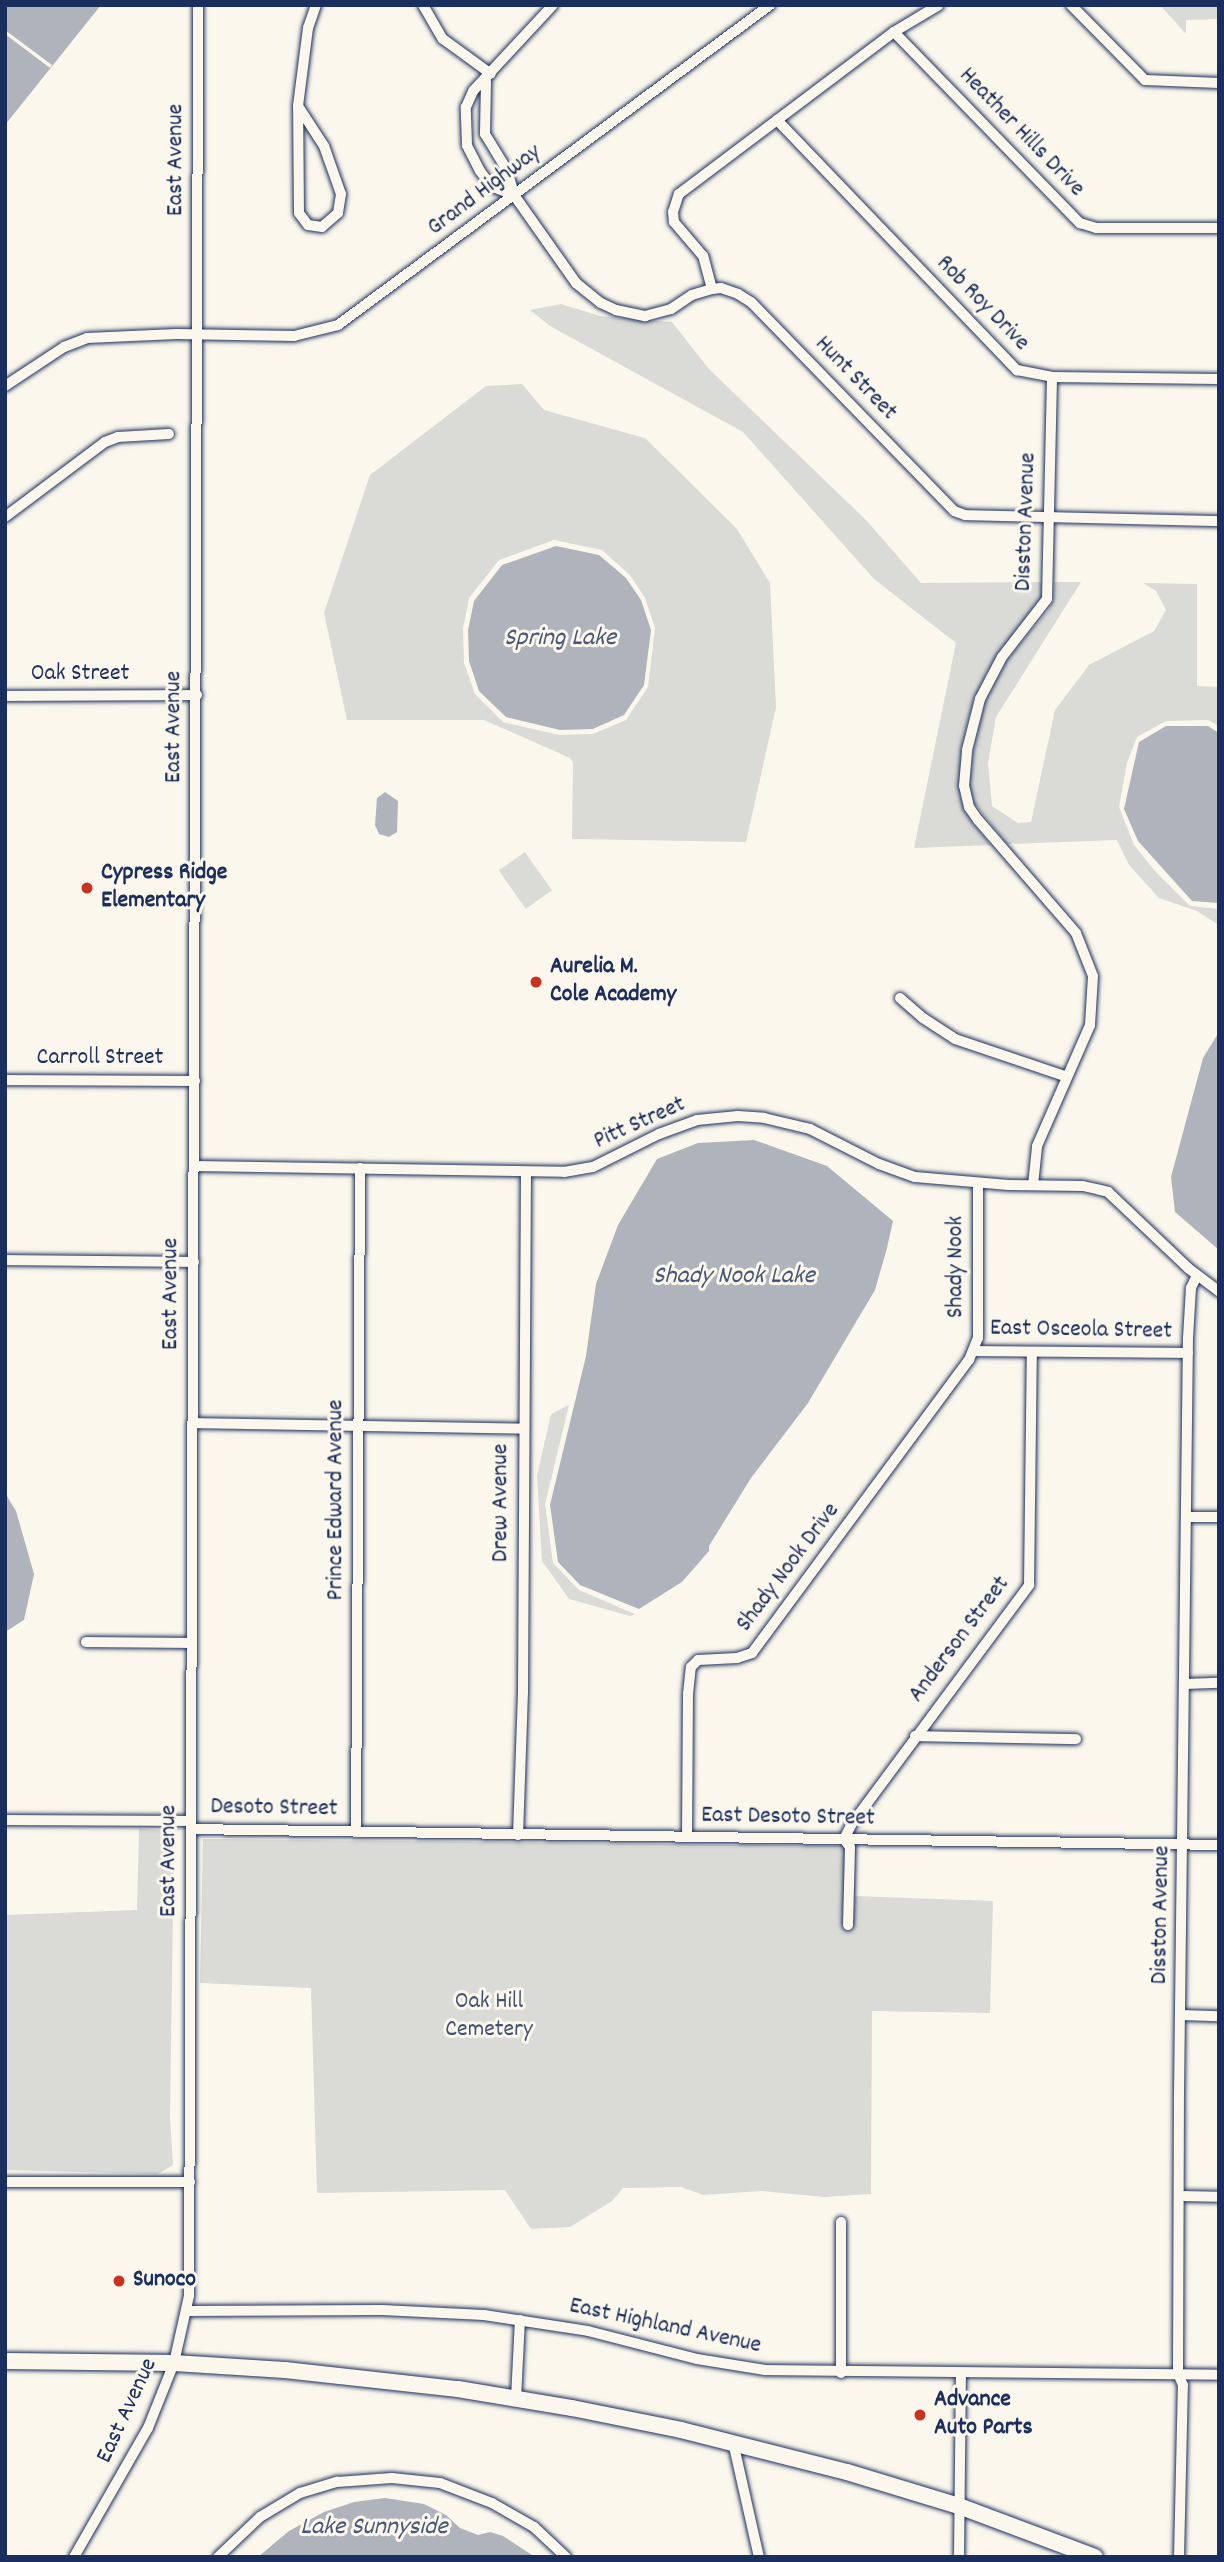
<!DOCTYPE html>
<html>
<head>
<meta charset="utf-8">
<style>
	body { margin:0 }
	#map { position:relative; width:1224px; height:2562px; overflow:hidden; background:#fbf7ec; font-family:Dekko,sans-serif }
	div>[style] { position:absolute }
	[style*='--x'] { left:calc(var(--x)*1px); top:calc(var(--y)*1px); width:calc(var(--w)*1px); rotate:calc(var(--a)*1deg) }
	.green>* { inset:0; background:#dadad7; transform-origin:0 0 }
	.water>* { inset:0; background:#afb3bb }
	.pier>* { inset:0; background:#fbf7ec }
	.roads { filter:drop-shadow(0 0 2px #1b2f5e) drop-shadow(0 0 2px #1b2f5e) }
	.minor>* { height:10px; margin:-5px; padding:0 5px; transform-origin:5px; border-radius:5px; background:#fbf7ec }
	.highway>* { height:16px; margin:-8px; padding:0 8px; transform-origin:8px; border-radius:8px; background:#fbf7ec }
	.dots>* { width:19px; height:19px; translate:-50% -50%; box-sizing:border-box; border:4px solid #fbf7ec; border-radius:50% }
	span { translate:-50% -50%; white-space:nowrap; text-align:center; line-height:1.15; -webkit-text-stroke:6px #fbf7ec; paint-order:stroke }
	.street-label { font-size:24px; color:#1b2f5e }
	.poi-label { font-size:24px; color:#1b2f5e; font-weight:700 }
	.left { translate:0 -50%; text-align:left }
	.park-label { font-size:24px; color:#415176 }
	.water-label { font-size:26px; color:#47577a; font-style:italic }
	.frame { position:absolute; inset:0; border:7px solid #1b2f5e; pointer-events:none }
</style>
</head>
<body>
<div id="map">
	<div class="green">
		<i style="clip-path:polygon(1160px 5px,1219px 5px,1219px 19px,1186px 20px,1186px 34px)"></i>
		<i style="clip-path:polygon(561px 304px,600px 316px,672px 322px,709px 369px,866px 520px,921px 583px,1043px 582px,1042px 597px,998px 653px,985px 676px,974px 698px,961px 748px,960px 797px,973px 824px,991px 845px,914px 848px,956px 643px,874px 579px,743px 432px,550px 326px,530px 310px)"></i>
		<i style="clip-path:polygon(evenodd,522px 384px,544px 410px,645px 438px,737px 529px,770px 583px,776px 707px,746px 842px,572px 839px,573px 763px,570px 758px,484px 720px,347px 720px,324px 613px,370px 475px,486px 386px,522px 384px,554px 540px,602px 550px,630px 575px,645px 598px,655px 628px,648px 687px,626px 720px,593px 734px,559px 735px,503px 722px,475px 694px,464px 663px,463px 629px,469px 598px,499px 560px,554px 540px)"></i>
		<i style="clip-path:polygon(1054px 582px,1081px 582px,996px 717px,988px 763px,992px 806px,1018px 823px,1031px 822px,1055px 710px,1089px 665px,1154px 631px,1166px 610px,1156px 591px,1143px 583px,1197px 584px,1197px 686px,1219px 687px,1219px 726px,1208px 720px,1166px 721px,1137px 737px,1127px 763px,1119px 807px,1134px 845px,1155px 871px,1190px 906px,1219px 909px,1219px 925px,1197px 911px,1159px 898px,1129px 865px,1117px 840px,1007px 844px,974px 803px,969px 786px,973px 751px,985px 702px,1006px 661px,1048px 611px,1053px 600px)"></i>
		<i style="left:525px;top:852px;width:47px;height:32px;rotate:55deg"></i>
		<i style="clip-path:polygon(569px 1405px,545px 1504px,553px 1563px,579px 1590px,635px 1614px,630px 1616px,569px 1599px,542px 1561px,537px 1476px,551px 1414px)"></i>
		<i style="clip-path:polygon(139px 1829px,172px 1831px,174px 1836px,170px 2117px,173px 2165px,158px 2174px,5px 2170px,5px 1915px,137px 1910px)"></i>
		<i style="clip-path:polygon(203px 1839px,856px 1846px,855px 1896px,993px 1901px,990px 2013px,872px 2011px,871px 2194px,824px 2197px,761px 2191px,703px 2195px,681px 2187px,623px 2188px,612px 2201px,570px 2227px,531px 2229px,505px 2190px,317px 2193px,311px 1988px,200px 1983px)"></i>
	</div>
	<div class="water">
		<i style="clip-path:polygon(5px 5px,101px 5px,5px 125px)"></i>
		<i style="clip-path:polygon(556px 546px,599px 555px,626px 578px,641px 600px,651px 630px,644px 685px,624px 715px,593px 729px,560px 730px,506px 717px,479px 691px,469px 661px,468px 630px,474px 601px,502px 565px)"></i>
		<i style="clip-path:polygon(1166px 726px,1208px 726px,1219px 733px,1219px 903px,1192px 901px,1138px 841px,1124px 809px,1139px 742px)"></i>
		<i style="clip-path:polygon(385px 792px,398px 801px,397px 832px,389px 837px,379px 834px,375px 825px,377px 798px)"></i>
		<i style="clip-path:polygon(1219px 1032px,1219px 1250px,1175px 1212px,1171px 1177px,1203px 1058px)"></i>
		<i style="clip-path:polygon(754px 1140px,827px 1166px,893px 1221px,887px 1248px,875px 1290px,808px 1403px,751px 1478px,709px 1546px,709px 1551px,682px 1582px,639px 1609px,580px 1585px,558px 1562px,550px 1505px,586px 1356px,596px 1284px,618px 1225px,657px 1159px,698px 1143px)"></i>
		<i style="clip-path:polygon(5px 1493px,16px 1511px,34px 1574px,24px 1620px,5px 1632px)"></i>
		<i style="clip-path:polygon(385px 2498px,424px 2504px,446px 2515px,460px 2528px,478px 2535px,490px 2532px,503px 2536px,535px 2557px,258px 2557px,289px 2531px,324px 2512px,354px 2502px)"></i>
	</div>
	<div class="pier">
		<i style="clip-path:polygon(5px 30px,52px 65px,50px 68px,5px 34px)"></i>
	</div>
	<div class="roads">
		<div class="minor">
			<i style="--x:423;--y:5;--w:39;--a:60"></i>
			<i style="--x:443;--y:39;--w:59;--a:36.1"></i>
			<i style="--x:1071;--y:5;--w:105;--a:45.4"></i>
			<i style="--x:1145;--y:80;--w:74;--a:2.3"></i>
			<i style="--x:894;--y:32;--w:267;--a:45.8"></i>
			<i style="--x:1080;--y:223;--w:17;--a:17"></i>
			<i style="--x:1096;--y:228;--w:123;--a:0"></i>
			<i style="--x:486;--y:81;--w:53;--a:91.1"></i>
			<i style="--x:485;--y:134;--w:42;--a:58.6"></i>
			<i style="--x:507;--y:170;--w:26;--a:74"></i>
			<i style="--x:514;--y:195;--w:108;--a:54.8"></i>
			<i style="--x:576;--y:283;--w:32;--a:39"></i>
			<i style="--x:601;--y:303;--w:17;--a:25"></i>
			<i style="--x:616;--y:310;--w:30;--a:12"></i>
			<i style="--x:645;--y:316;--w:27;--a:-15"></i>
			<i style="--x:671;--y:309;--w:25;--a:-34"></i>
			<i style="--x:692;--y:295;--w:21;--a:-17"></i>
			<i style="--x:712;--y:289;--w:9;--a:-6"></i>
			<i style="--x:721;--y:288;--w:18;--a:19"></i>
			<i style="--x:738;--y:294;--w:15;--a:32"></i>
			<i style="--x:751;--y:302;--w:291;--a:45.8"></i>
			<i style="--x:954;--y:511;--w:12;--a:20"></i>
			<i style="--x:965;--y:515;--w:254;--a:1.4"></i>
			<i style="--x:298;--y:106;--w:48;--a:57"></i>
			<i style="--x:324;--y:146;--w:51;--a:70.5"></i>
			<i style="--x:341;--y:194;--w:19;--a:99"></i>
			<i style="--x:338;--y:213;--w:21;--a:139"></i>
			<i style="--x:322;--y:227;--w:14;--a:-172"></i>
			<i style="--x:308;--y:225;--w:15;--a:-127"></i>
			<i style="--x:299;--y:213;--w:107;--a:-90.5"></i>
			<i style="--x:298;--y:106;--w:79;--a:-82.7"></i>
			<i style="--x:308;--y:28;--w:24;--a:-71"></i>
			<i style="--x:777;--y:120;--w:347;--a:46.2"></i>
			<i style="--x:1017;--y:370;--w:36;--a:11"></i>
			<i style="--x:1052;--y:377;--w:167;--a:0.7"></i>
			<i style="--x:514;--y:195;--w:25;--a:-159"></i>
			<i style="--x:491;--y:186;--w:19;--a:-126"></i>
			<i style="--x:480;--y:171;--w:29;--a:-117"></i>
			<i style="--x:467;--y:145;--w:38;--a:-92"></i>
			<i style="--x:466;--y:107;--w:17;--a:-66"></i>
			<i style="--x:473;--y:91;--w:117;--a:-47.1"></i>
			<i style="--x:712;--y:289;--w:34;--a:-105"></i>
			<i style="--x:703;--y:256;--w:45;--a:-130.5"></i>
			<i style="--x:674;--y:222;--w:10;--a:-96"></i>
			<i style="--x:673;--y:212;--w:19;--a:-72"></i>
			<i style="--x:679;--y:194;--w:269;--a:-37"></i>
			<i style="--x:894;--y:32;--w:52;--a:-31"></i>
			<i style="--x:5;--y:386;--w:71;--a:-33.5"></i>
			<i style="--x:64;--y:347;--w:25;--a:-21"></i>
			<i style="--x:87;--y:338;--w:89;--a:-2.6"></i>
			<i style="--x:176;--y:334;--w:118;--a:1"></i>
			<i style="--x:294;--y:336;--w:45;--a:-14"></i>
			<i style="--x:338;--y:325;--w:538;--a:-36.53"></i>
			<i style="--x:5;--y:517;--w:125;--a:-36.9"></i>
			<i style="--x:105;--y:442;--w:14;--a:-21"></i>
			<i style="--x:118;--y:437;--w:51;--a:-3.4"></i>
			<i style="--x:5;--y:696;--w:192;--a:-0.3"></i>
			<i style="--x:900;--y:998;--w:30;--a:41"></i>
			<i style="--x:923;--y:1018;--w:38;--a:33"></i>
			<i style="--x:955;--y:1039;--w:118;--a:18.7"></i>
			<i style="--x:5;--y:1080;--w:190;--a:0.3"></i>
			<i style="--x:194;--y:1166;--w:370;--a:0.9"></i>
			<i style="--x:564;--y:1172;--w:29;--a:-10"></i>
			<i style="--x:593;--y:1167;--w:74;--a:-26.6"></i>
			<i style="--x:659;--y:1134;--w:40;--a:-20.2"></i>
			<i style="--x:697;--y:1120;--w:41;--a:-5.6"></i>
			<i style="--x:738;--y:1116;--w:26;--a:4"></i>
			<i style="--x:764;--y:1118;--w:47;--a:13.4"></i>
			<i style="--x:810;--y:1129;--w:77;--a:26.9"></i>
			<i style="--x:879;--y:1164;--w:38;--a:20"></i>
			<i style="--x:915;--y:1177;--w:94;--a:4.9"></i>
			<i style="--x:1009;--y:1185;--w:74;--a:0.8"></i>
			<i style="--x:1083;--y:1186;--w:26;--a:13"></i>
			<i style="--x:1108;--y:1192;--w:110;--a:43.5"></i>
			<i style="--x:1188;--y:1268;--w:39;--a:37"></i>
			<i style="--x:1033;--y:1185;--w:39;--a:-84"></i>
			<i style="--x:1037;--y:1146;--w:132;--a:-66.3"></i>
			<i style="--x:1090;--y:1025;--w:49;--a:-86.5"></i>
			<i style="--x:1093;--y:976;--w:46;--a:-111.6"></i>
			<i style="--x:1076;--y:933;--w:150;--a:-130.9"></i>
			<i style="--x:978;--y:820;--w:16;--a:-125"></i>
			<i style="--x:969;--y:807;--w:22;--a:-103"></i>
			<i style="--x:964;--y:786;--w:36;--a:-85"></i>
			<i style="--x:967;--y:750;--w:53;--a:-75.7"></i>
			<i style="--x:980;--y:699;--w:47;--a:-62.4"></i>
			<i style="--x:1002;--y:657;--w:73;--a:-52.2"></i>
			<i style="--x:1047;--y:599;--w:222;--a:-88.7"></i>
			<i style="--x:5;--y:1260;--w:189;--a:0.6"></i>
			<i style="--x:974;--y:1351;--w:214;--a:0.5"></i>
			<i style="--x:193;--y:1423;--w:331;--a:1"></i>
			<i style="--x:1187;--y:1517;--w:32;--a:0"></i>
			<i style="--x:86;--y:1642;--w:106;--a:0.5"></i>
			<i style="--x:1185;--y:1684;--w:34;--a:-2"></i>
			<i style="--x:915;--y:1736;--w:161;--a:1.1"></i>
			<i style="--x:5;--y:1820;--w:186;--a:0.3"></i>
			<i style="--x:191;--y:1829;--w:1028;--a:0.89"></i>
			<i style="--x:356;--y:1832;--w:664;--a:-89.65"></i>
			<i style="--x:518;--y:1835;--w:143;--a:-88"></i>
			<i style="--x:523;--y:1692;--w:520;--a:-89.67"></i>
			<i style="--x:687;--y:1837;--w:143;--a:-89.6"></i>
			<i style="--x:688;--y:1694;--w:27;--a:-84"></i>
			<i style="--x:691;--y:1667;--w:10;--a:-45"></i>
			<i style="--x:698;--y:1660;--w:39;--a:-3"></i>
			<i style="--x:737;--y:1658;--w:16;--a:-18"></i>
			<i style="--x:752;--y:1653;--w:365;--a:-53.5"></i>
			<i style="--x:969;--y:1360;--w:24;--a:-68"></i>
			<i style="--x:978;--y:1338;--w:155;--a:-90"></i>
			<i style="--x:848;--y:1925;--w:78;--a:-88.5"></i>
			<i style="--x:850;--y:1847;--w:10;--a:-127"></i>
			<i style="--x:844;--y:1839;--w:16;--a:-63"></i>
			<i style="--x:851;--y:1825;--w:299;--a:-53.4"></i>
			<i style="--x:1029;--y:1585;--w:233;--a:-89.3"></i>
			<i style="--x:1181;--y:2015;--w:38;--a:2"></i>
			<i style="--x:5;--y:2182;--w:185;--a:0"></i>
			<i style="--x:1180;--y:2196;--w:39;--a:1"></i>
			<i style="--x:841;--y:2222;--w:151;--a:90"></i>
			<i style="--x:187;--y:2311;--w:195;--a:-0.3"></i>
			<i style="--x:382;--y:2310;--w:102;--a:2.8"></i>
			<i style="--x:484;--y:2315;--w:105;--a:8.7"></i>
			<i style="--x:588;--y:2331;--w:113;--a:14.4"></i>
			<i style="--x:697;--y:2359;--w:69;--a:9.2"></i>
			<i style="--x:765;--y:2370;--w:454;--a:0.6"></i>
			<i style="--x:516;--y:2398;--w:78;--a:-87.1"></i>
			<i style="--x:733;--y:2442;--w:118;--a:77.3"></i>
			<i style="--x:74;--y:2557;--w:149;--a:-60.2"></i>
			<i style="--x:148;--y:2428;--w:70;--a:-68.2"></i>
			<i style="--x:174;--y:2363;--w:69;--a:-77.4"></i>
			<i style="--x:189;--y:2296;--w:2291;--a:-89.77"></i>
			<i style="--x:218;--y:2557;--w:58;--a:-43.6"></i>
			<i style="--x:260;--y:2517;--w:47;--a:-31"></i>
			<i style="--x:300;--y:2493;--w:39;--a:-17"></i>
			<i style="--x:337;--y:2482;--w:55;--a:-4.2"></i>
			<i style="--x:392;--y:2478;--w:48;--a:5.9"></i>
			<i style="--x:440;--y:2483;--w:56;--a:21"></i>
			<i style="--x:492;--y:2503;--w:48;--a:29.7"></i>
			<i style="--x:534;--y:2527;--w:44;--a:43.2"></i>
			<i style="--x:959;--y:2557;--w:184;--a:-89.4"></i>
			<i style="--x:1179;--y:2557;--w:172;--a:-88.7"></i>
			<i style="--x:1183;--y:2385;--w:12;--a:-114"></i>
			<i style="--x:1178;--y:2374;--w:280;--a:-89.8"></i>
			<i style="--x:1179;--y:2094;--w:756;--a:-89.32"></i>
			<i style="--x:1188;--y:1338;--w:50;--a:-86.6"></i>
			<i style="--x:1191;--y:1288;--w:14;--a:-65"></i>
		</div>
		<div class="highway">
			<i style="--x:5;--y:2361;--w:169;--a:0.7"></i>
			<i style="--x:174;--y:2363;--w:111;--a:3.6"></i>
			<i style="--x:285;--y:2370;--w:174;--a:6.3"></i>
			<i style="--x:458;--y:2389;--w:116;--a:9.5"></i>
			<i style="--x:572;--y:2408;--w:111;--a:11.4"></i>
			<i style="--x:681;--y:2430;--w:171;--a:14.2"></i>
			<i style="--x:847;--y:2472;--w:117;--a:16.9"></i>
			<i style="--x:959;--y:2506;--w:145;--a:20.6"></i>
		</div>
	</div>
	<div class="dots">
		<i style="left:87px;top:888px;background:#c8321e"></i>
		<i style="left:536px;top:982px;background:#c8321e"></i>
		<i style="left:119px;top:2281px;background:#c8321e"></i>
		<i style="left:920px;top:2415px;background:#c8321e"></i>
	</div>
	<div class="street-label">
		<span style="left:1021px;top:133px;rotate:46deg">Heather Hills Drive</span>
		<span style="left:177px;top:160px;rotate:-90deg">East Avenue</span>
		<span style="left:485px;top:191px;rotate:-37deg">Grand Highway</span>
		<span style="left:982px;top:304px;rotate:46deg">Rob Roy Drive</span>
		<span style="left:855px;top:379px;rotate:46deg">Hunt Street</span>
		<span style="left:1027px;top:522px;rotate:-88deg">Disston Avenue</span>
		<span style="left:80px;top:675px">Oak Street</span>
		<span style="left:175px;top:727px;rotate:-90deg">East Avenue</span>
		<span style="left:100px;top:1059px">Carroll Street</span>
		<span style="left:640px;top:1124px;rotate:-24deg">Pitt Street</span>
		<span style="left:957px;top:1267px;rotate:-90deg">Shady Nook</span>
		<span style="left:172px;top:1294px;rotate:-90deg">East Avenue</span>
		<span style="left:1081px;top:1331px;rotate:1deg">East Osceola Street</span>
		<span style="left:337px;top:1500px;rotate:-90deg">Prince Edward Avenue</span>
		<span style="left:502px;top:1503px;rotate:-90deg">Drew Avenue</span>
		<span style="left:789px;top:1568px;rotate:-53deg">Shady Nook Drive</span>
		<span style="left:960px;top:1640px;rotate:-53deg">Anderson Street</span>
		<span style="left:274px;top:1809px;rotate:1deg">Desoto Street</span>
		<span style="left:788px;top:1818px;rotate:1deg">East Desoto Street</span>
		<span style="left:170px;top:1861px;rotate:-90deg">East Avenue</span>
		<span style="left:1162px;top:1915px;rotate:-89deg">Disston Avenue</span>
		<span style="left:665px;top:2327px;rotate:12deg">East Highland Avenue</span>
		<span style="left:128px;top:2411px;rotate:-65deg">East Avenue</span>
	</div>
	<div class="poi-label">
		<span class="left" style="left:101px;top:888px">Cypress Ridge<br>Elementary</span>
		<span class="left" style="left:550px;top:982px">Aurelia M.<br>Cole Academy</span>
		<span class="left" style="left:133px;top:2281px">Sunoco</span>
		<span class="left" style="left:934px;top:2415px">Advance<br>Auto Parts</span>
	</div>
	<div class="park-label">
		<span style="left:489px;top:2017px">Oak Hill<br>Cemetery</span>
	</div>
	<div class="water-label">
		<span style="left:560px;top:639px">Spring Lake</span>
		<span style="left:734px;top:1277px">Shady Nook Lake</span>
		<span style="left:374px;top:2528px">Lake Sunnyside</span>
	</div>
	<div class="frame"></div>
</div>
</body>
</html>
